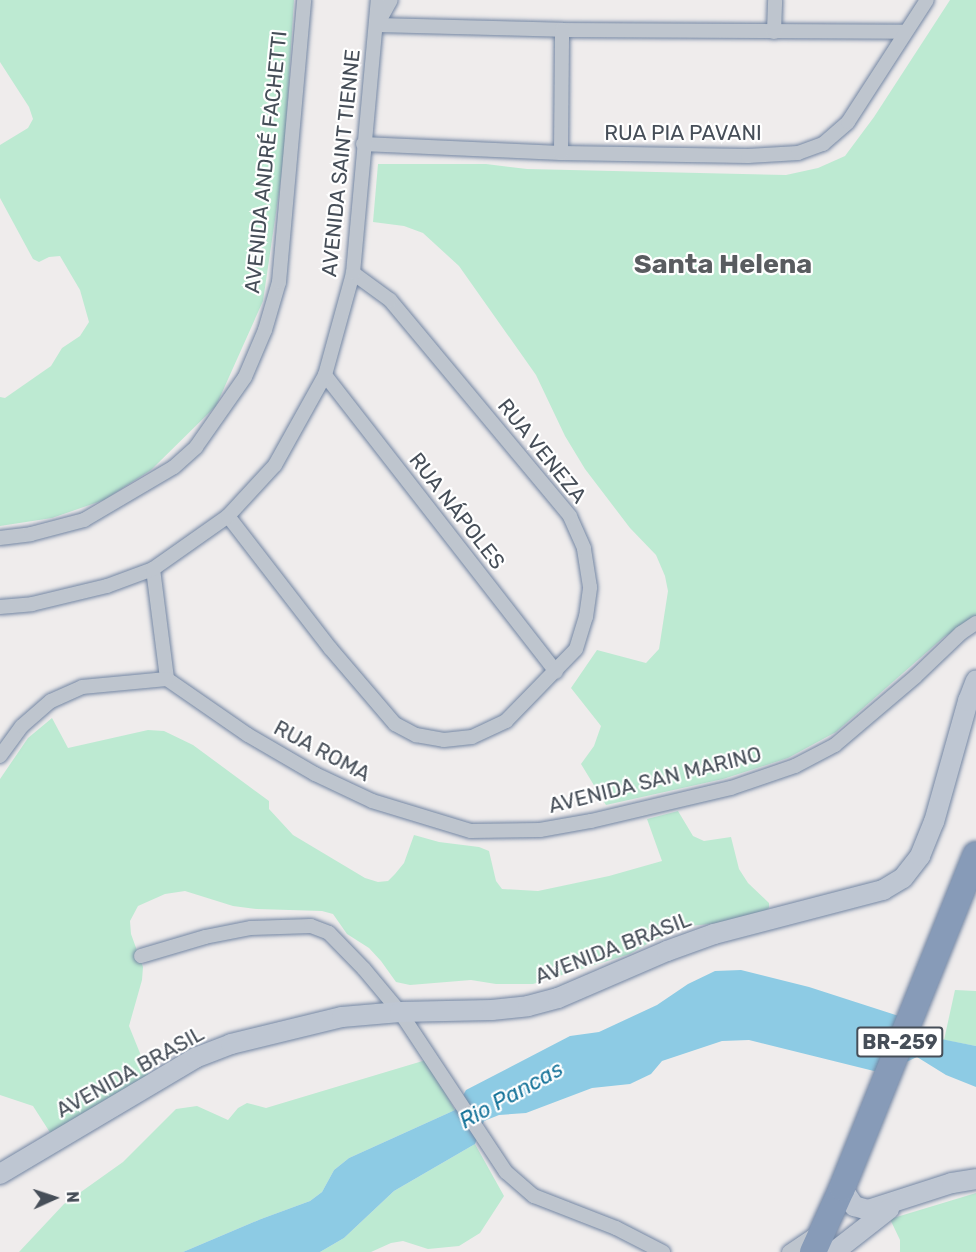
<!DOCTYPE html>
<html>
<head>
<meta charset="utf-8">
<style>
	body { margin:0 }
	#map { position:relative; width:976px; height:1252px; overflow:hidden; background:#efecec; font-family:Rubik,sans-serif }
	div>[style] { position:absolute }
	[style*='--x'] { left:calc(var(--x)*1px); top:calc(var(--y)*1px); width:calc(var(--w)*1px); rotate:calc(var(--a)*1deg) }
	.green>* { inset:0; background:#bdead2 }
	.water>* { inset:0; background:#8dcbe4 }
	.roads { filter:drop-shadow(0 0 2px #7386a3) drop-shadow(0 0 2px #7386a3) }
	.street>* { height:14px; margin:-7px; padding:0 7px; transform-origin:7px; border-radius:7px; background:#bec5ce }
	.secondary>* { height:20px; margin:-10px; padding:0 10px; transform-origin:10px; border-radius:10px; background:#bec6d2 }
	.highway>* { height:26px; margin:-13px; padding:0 13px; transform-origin:13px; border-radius:13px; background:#879bb8 }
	span { translate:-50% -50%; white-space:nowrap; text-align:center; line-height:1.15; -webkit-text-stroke:4.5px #fff; paint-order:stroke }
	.shield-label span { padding:2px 4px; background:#fff; border:2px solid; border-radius:4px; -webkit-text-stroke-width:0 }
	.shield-label { font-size:20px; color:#464e58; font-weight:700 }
	.street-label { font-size:21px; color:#464e58 }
	.water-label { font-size:22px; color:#17749a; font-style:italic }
	.district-label { font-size:27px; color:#595c60; font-weight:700 }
	.north { position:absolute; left:24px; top:1168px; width:60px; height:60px; -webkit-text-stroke:4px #fff; paint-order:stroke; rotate:87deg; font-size:16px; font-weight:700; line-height:24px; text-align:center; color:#464e58 }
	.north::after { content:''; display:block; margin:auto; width:21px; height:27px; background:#464e58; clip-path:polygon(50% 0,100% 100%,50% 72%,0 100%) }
</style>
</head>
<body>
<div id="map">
	<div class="green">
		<i style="clip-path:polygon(0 0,294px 0,284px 158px,263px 301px,216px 406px,151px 470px,104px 500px,52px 518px,0 526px,0 397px,5px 398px,51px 366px,62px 348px,80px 336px,89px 322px,80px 290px,60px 256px,49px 257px,39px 262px,33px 259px,0 198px,0 145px,28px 128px,33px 119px,29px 107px,0 62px)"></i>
		<i style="clip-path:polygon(950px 0,976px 0,976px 617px,944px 637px,836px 732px,788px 758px,723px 779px,606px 805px,581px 764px,594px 746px,601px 726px,571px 688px,597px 650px,646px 663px,659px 649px,668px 591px,665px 576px,656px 555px,630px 528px,585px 469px,565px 436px,536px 375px,459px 266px,423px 233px,404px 226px,373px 222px,378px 164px,486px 164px,527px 169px,786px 175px,818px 168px,845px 156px,874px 117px)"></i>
		<i style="clip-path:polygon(52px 718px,68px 748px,148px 730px,164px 731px,193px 745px,269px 801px,269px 809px,293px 835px,365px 878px,378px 882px,388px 881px,395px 874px,404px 863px,414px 835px,439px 842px,479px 847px,489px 851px,496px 881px,502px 889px,538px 891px,609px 876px,662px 861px,647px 819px,678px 811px,693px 836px,704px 841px,731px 837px,739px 869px,748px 883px,769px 903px,769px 908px,750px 920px,690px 926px,654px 940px,630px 954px,533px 984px,496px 984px,471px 980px,410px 985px,396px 982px,381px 961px,369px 948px,347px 934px,333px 914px,322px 911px,257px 909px,233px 906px,185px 891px,165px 894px,138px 906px,130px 921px,131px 934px,143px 967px,142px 980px,129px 1026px,150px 1078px,51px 1134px,33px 1106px,0 1095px,0 779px,28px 738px)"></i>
		<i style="clip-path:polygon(955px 990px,976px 991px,976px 1046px,944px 1040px)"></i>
		<i style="clip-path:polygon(426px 1060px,455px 1110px,349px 1158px,334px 1170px,322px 1192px,310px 1201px,261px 1219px,183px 1252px,19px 1252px,64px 1204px,123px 1162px,176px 1109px,197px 1106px,228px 1120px,238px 1108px,247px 1103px,266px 1108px)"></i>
		<i style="clip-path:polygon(475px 1144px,504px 1196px,480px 1233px,459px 1246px,428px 1249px,403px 1241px,391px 1243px,371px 1252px,320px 1252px,344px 1238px,394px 1191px)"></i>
		<i style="clip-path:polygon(976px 1193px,976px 1252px,900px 1252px,900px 1240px,890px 1219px)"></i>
	</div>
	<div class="water">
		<i style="clip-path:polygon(741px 970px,809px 987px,905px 1018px,926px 1036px,976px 1046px,976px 1087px,946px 1075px,917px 1057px,882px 1073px,749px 1040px,722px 1041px,662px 1061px,651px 1074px,630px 1084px,592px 1088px,526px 1113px,499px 1115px,484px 1121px,475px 1144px,394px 1191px,344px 1238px,320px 1252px,183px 1252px,261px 1219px,310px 1201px,322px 1192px,334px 1170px,349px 1158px,455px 1110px,466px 1090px,570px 1036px,599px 1032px,657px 1005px,688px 984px,715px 971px)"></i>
	</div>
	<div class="roads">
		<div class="street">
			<i style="--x:378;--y:23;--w:26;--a:-61"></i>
			<i style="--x:377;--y:25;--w:185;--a:1.5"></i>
			<i style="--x:562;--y:30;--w:342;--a:0.3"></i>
			<i style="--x:774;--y:32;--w:32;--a:-88"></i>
			<i style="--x:363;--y:144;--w:198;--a:2.6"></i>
			<i style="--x:561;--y:153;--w:187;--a:0.9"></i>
			<i style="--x:748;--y:156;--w:50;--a:-3.4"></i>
			<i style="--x:798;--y:153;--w:27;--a:-20"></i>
			<i style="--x:823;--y:144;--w:33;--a:-41"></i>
			<i style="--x:848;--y:122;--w:145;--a:-57.1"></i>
			<i style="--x:561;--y:153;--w:123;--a:-89.5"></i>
			<i style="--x:325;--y:375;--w:376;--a:52.1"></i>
			<i style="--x:228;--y:516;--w:167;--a:52.3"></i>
			<i style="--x:330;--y:648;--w:100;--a:49.5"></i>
			<i style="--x:395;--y:724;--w:24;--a:28"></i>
			<i style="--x:416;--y:735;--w:28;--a:10"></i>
			<i style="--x:444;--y:740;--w:28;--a:-6"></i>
			<i style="--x:472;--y:737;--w:38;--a:-25"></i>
			<i style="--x:506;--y:721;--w:100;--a:-45.8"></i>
			<i style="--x:576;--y:649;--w:34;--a:-73"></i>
			<i style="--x:586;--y:617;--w:30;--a:-82"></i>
			<i style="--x:590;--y:587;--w:39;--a:-99"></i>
			<i style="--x:584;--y:548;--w:35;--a:-114"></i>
			<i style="--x:570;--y:516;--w:281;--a:-129.8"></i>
			<i style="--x:390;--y:300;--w:46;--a:-143.9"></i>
			<i style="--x:0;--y:538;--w:31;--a:-7"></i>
			<i style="--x:31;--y:534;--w:55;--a:-14.8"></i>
			<i style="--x:84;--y:520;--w:104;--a:-30.5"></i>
			<i style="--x:174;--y:467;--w:30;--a:-42"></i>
			<i style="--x:196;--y:447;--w:85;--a:-55"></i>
			<i style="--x:245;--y:377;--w:51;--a:-66.9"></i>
			<i style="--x:265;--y:330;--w:50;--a:-73.7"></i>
			<i style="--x:279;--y:282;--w:283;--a:-84.9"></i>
			<i style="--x:153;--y:569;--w:111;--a:82.7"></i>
			<i style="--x:0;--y:607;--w:32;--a:-5"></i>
			<i style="--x:32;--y:604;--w:77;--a:-13.5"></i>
			<i style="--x:107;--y:586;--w:49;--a:-20.3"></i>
			<i style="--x:153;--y:569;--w:92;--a:-35.2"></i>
			<i style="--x:228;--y:516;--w:69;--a:-47.3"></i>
			<i style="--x:275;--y:465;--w:103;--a:-60.9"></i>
			<i style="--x:325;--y:375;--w:106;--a:-74.6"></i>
			<i style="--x:353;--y:273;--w:274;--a:-84.8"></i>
			<i style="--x:167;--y:679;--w:98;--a:34.7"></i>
			<i style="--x:248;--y:735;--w:78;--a:30.2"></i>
			<i style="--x:315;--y:774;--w:63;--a:25.3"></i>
			<i style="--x:372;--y:801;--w:103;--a:16.9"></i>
			<i style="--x:471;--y:831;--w:69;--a:-0.8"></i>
			<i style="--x:540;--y:830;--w:52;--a:-10"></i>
			<i style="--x:591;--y:821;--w:144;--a:-13.3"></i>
			<i style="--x:731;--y:788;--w:68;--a:-19"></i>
			<i style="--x:795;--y:766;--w:45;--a:-27.7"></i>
			<i style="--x:835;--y:745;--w:106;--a:-40.4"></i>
			<i style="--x:916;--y:676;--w:62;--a:-43.7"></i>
			<i style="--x:961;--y:633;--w:18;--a:-34"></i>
			<i style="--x:0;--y:756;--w:37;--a:-54"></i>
			<i style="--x:22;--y:726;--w:38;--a:-41"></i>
			<i style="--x:51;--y:701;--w:34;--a:-24"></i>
			<i style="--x:82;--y:687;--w:85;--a:-5.4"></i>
			<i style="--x:141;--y:956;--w:67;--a:-16.5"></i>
			<i style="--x:205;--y:937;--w:47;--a:-11.1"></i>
			<i style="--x:251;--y:928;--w:60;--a:-1.9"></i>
			<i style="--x:311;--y:926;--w:19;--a:21"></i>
			<i style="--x:329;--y:933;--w:50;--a:45.8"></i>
			<i style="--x:364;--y:969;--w:56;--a:50.1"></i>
			<i style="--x:400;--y:1012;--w:192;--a:56.5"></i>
			<i style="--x:506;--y:1172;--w:37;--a:41"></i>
			<i style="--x:534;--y:1196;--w:88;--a:21.3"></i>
			<i style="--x:616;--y:1228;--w:53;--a:27.1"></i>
			<i style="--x:789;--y:1252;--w:34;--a:-34"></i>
		</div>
		<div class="secondary">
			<i style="--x:0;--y:1174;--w:227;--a:-30.7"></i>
			<i style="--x:195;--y:1058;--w:39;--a:-21"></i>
			<i style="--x:231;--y:1044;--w:114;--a:-13.7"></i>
			<i style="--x:342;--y:1017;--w:58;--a:-4.9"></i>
			<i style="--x:400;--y:1012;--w:92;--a:-1.2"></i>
			<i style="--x:492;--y:1010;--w:36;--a:-6"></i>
			<i style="--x:528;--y:1006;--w:31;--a:-15"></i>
			<i style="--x:558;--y:998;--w:119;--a:-23.3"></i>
			<i style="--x:667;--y:951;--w:50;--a:-19.9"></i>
			<i style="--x:714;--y:934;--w:175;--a:-14.6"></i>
			<i style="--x:883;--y:890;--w:23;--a:-31"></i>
			<i style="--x:903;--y:878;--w:28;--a:-52"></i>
			<i style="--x:920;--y:856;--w:37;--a:-68"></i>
			<i style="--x:934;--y:822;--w:126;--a:-74.3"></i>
			<i style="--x:968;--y:701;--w:22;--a:-69"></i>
			<i style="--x:842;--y:1188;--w:22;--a:56"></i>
			<i style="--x:854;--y:1206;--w:15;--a:16"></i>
			<i style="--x:868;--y:1210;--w:88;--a:-17.8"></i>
			<i style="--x:952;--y:1183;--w:24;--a:-9"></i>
			<i style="--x:834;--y:1252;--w:70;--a:-38"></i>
		</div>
		<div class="highway">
			<i style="--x:813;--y:1252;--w:70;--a:-65.6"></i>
			<i style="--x:842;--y:1188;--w:359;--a:-68.1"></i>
		</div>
	</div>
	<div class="shield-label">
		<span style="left:900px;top:1042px">BR-259</span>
	</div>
	<div class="street-label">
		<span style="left:683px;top:133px">RUA PIA PAVANI</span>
		<span style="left:266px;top:162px;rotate:-84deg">AVENIDA ANDRÉ FACHETTI</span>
		<span style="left:341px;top:163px;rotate:-84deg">AVENIDA SAINT TIENNE</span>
		<span style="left:542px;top:451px;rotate:51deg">RUA VENEZA</span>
		<span style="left:457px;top:511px;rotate:52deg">RUA NÁPOLES</span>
		<span style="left:322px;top:751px;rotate:28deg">RUA ROMA</span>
		<span style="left:655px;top:780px;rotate:-14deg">AVENIDA SAN MARINO</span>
		<span style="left:613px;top:948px;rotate:-21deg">AVENIDA BRASIL</span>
		<span style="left:130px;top:1072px;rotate:-29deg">AVENIDA BRASIL</span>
	</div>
	<div class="water-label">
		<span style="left:511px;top:1095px;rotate:-29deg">Rio Pancas</span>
	</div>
	<div class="district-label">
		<span style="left:723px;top:265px">Santa Helena</span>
	</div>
	<div class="north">N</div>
</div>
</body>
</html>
